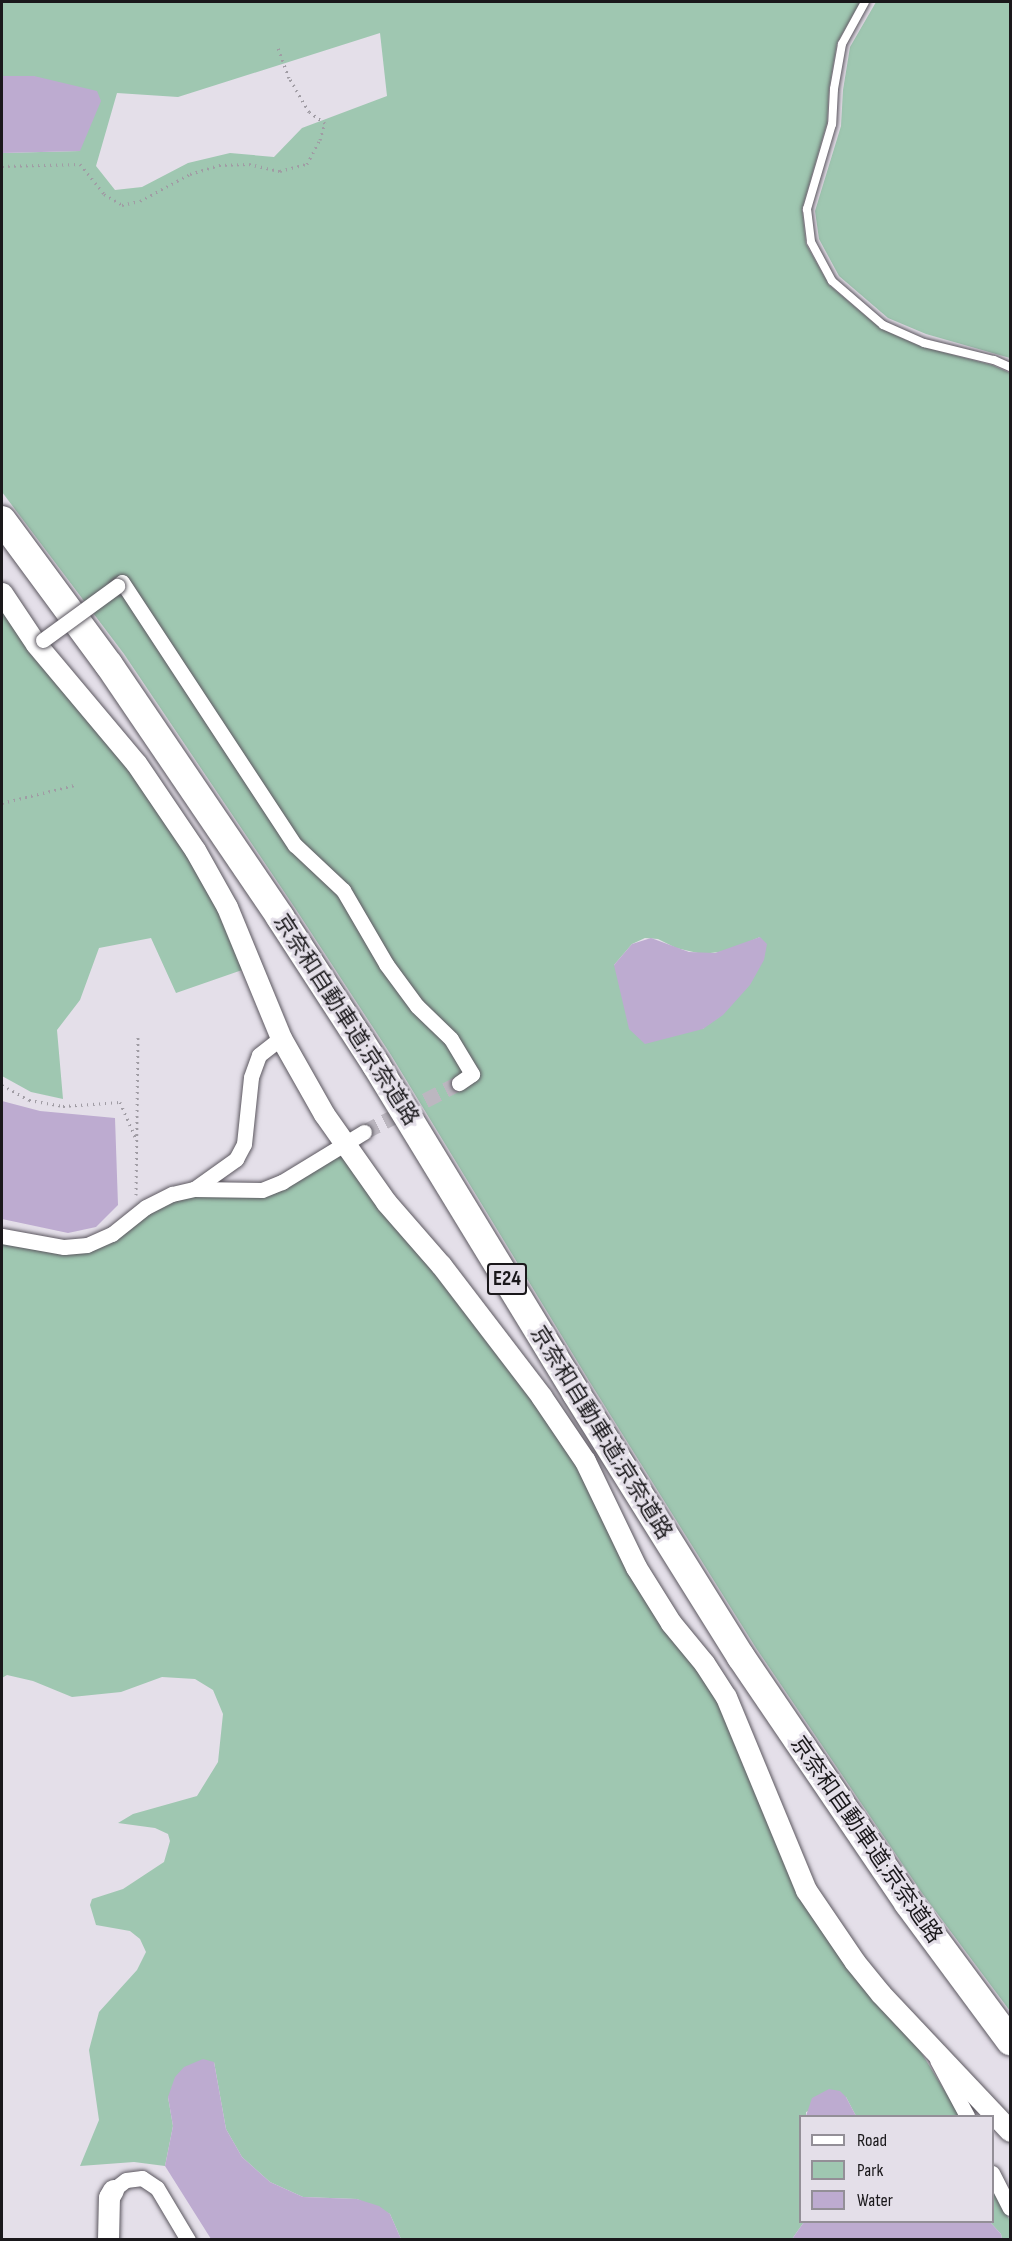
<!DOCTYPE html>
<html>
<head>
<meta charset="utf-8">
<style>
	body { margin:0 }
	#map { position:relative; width:1012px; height:2241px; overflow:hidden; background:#e4dfe9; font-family:"Sofia Sans Condensed","Noto Sans JP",sans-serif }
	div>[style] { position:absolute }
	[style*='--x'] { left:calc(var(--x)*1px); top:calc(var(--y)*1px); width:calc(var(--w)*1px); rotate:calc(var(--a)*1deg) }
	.green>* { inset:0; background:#9fc7b1 }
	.water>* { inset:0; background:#bdabd0 }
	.street-tunnel>* { height:15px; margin-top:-7.5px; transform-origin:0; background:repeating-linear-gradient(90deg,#bcb7c0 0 15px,transparent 0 23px) }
	.path>* { height:3px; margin-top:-1.5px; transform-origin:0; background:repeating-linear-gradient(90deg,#a09ca4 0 1.5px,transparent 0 6px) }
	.roads { filter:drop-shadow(0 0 2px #5b575f) drop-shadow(0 0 2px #5b575f) }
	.lane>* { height:8px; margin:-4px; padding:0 4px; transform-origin:4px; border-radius:4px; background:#fff }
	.street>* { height:15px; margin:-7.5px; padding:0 7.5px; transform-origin:7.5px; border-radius:7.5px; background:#fff }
	.secondary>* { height:21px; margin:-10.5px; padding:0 10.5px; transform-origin:10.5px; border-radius:10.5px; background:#fff }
	.highway>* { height:28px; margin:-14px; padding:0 14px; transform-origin:14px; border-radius:14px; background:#fff }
	.bridges { filter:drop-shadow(0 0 2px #5b575f) drop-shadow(0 0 2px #5b575f) }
	.street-bridge>* { height:15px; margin:-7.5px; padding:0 7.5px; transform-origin:7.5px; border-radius:7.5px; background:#fff }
	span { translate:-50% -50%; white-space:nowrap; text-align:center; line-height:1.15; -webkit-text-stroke:6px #e4dfe9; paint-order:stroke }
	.shield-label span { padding:2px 4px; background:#e4dfe9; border:2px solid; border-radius:4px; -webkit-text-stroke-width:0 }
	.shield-label { font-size:21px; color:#1a181b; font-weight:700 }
	.street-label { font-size:22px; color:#1a181b }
	.frame { position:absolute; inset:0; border:3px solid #1a181b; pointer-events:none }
	.legend { position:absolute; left:799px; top:2115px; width:195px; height:108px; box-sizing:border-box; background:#e4dfe9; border:2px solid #938f97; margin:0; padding:8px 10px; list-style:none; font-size:18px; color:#1a181b }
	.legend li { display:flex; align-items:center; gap:12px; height:30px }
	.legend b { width:30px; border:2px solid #938f97 }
</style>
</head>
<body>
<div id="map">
	<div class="green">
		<i style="clip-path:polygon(evenodd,2px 2px,860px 2px,837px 43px,829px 89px,827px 123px,802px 209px,806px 244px,829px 285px,881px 329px,922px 347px,992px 365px,1010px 373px,1010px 2011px,922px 1893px,756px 1648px,591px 1384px,391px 1055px,295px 908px,124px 654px,2px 492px,2px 153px,80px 151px,34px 76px,2px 76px,2px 2px,380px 33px,387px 96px,302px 128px,274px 157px,230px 153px,188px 163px,142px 187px,115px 190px,96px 166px,117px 93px,178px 97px,380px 33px,2px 2px,760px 937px,703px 1029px,614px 965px,632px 944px,645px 938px,658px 939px,676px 948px,702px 954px,727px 951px,760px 937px)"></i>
		<i style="clip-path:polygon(876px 2px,1010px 2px,1010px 358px,926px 334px,888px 318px,839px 276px,819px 239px,815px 211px,841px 126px,843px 90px,850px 47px)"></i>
		<i style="clip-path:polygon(2px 606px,130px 768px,188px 854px,220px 910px,245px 969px,176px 993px,151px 938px,99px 948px,80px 1000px,57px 1030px,63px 1099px,31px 1092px,2px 1076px)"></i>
		<i style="clip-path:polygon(335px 1157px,346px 1157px,435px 1269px,579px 1465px,719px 1701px,774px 1838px,916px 2044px,960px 2116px,856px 2116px,846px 2097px,806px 2112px,806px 2116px,800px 2116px,800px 2222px,804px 2222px,792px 2239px,401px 2239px,390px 2214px,357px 2199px,303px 2197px,270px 2182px,242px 2157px,226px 2129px,214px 2062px,168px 2097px,173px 2126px,165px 2166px,134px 2162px,80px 2166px,99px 2120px,89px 2050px,99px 2012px,137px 1970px,146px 1952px,140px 1939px,130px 1931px,96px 1925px,90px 1905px,92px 1899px,123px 1889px,164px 1862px,170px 1841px,168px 1834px,155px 1828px,118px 1823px,133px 1814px,197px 1796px,218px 1762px,223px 1714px,213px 1690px,195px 1679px,162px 1677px,121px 1692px,72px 1697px,33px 1681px,7px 1675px,2px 1678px,2px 1243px,63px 1255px,89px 1252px,116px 1240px,150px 1214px,175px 1201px,195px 1196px,263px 1197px,286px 1189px)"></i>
		<i style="clip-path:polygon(993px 2188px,1010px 2221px,1010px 2239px,1002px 2239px,1001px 2234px,990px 2222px,992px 2222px)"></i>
	</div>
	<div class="water">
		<i style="clip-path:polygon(2px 76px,34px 76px,97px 91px,101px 101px,80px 151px,2px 153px)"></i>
		<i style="clip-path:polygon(760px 937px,767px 944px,764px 960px,750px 985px,723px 1015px,703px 1029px,645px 1044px,629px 1029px,614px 965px,632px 944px,651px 938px,689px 952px,715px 953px)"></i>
		<i style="clip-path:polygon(2px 1101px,40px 1111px,115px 1118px,118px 1205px,96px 1227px,68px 1233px,2px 1219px)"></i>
		<i style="clip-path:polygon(203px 2059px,214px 2062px,226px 2129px,242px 2157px,270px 2182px,303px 2197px,357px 2199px,379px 2206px,390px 2214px,401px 2239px,211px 2239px,165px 2166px,173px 2126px,168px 2097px,175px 2077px,184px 2067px)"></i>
		<i style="clip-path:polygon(829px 2089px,840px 2091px,846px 2097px,856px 2116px,806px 2116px,812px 2098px)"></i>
		<i style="clip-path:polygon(804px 2222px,990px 2222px,1001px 2234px,1002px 2239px,792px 2239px)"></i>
	</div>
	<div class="street-tunnel">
		<i style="--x:364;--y:1132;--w:107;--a:-27.3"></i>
	</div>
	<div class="path">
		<i style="--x:2;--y:166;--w:78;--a:-1.5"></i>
		<i style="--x:80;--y:164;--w:38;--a:51"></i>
		<i style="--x:104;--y:194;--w:21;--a:31"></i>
		<i style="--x:122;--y:205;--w:18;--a:-13"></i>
		<i style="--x:140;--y:201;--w:57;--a:-28.4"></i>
		<i style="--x:190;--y:174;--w:30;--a:-17"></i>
		<i style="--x:219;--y:165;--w:30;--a:-2"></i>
		<i style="--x:249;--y:164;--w:32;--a:13"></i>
		<i style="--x:280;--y:171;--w:28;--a:-15"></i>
		<i style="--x:307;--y:164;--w:27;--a:-62"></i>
		<i style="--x:320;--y:140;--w:18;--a:-74"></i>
		<i style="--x:325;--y:123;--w:19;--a:-145"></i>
		<i style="--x:309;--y:112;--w:39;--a:-120"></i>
		<i style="--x:289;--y:78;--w:33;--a:-110"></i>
		<i style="--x:2;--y:803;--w:75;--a:-13.9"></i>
		<i style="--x:2;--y:1085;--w:31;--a:29"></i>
		<i style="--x:29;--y:1100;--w:35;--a:10"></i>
		<i style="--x:63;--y:1106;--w:57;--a:-4"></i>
		<i style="--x:120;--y:1102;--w:40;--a:66.6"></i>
		<i style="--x:136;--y:1195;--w:160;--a:-89.3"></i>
	</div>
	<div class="roads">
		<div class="lane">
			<i style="--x:865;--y:2;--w:48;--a:118.7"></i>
			<i style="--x:842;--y:44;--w:46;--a:100.1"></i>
			<i style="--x:834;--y:89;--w:35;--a:93"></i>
			<i style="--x:832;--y:124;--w:89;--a:106.4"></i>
			<i style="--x:807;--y:209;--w:33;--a:83"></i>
			<i style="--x:811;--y:242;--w:44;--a:61.7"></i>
			<i style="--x:832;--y:281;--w:67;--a:40.8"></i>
			<i style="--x:883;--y:325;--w:45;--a:23.7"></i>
			<i style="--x:924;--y:343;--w:72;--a:13.7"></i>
			<i style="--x:994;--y:360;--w:17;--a:24"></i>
		</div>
		<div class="street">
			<i style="--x:117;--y:586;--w:6;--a:-39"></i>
			<i style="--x:122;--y:582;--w:315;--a:56.7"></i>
			<i style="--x:295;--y:845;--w:66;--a:43.2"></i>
			<i style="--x:343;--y:890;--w:86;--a:59.8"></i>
			<i style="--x:386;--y:964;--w:52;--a:53.6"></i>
			<i style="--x:417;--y:1006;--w:47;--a:44.1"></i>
			<i style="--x:451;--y:1039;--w:41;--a:59"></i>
			<i style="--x:472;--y:1074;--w:16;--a:145"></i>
			<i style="--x:194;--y:1189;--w:52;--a:-35.5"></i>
			<i style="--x:236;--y:1159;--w:17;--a:-62"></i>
			<i style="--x:244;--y:1144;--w:67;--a:-84"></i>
			<i style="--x:251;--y:1077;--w:23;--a:-70"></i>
			<i style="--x:259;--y:1055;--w:28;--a:-38"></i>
			<i style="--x:2;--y:1236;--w:63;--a:10.1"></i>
			<i style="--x:64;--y:1247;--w:23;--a:-5"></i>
			<i style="--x:87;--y:1245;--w:27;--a:-24"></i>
			<i style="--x:112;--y:1234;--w:43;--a:-38.5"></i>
			<i style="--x:146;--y:1207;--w:29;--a:-27"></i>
			<i style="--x:172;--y:1194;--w:23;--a:-13"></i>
			<i style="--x:194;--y:1189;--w:68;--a:0.8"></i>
			<i style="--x:262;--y:1190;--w:22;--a:-22"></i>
			<i style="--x:282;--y:1182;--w:96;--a:-31.4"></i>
			<i style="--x:937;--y:2060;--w:64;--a:61.8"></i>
			<i style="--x:992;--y:2173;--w:39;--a:63"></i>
			<i style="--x:113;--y:2190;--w:16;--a:-38"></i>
			<i style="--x:126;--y:2180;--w:16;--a:-7"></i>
			<i style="--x:142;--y:2178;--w:18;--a:34"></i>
			<i style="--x:157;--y:2188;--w:61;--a:59.2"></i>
		</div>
		<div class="secondary">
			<i style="--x:2;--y:593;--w:61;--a:56.3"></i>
			<i style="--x:36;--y:644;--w:155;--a:50"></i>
			<i style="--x:136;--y:763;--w:105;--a:55.9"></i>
			<i style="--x:195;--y:850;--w:65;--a:60.7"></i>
			<i style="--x:227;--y:907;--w:142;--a:67.6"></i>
			<i style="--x:281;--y:1038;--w:87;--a:60.5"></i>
			<i style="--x:324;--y:1114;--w:108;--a:54.8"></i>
			<i style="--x:386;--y:1202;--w:84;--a:48.9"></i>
			<i style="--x:441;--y:1265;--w:165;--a:52.6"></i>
			<i style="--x:541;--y:1396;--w:78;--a:55.9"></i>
			<i style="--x:585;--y:1461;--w:118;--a:64.3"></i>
			<i style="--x:636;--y:1567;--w:66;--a:58"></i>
			<i style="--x:671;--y:1623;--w:52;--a:50.5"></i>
			<i style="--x:704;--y:1663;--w:40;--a:57.1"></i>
			<i style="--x:726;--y:1697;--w:209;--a:67.5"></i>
			<i style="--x:806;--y:1890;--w:87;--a:55.8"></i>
			<i style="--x:855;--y:1962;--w:41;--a:50.9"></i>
			<i style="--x:881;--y:1994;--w:188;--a:46.7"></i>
			<i style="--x:108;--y:2240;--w:43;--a:-88.7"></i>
			<i style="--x:109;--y:2197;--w:8;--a:-60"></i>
		</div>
		<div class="highway">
			<i style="--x:2;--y:520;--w:180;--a:53.6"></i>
			<i style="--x:109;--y:665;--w:305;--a:55.8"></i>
			<i style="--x:280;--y:917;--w:176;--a:57"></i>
			<i style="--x:376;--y:1065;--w:384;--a:58.6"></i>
			<i style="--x:576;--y:1393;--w:311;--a:58"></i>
			<i style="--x:741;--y:1657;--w:297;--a:55.8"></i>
			<i style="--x:908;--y:1903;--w:172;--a:53.5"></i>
		</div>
	</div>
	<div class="bridges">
		<div class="street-bridge">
			<i style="--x:43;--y:640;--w:92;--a:-36.1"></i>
		</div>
	</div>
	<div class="shield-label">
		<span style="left:507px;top:1279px">E24</span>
	</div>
	<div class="street-label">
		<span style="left:346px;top:1020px;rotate:57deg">京奈和自動車道;京奈道路</span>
		<span style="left:601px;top:1433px;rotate:58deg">京奈和自動車道;京奈道路</span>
		<span style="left:866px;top:1840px;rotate:55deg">京奈和自動車道;京奈道路</span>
	</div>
	<div class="frame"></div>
	<ul class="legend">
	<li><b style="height:8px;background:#fff"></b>Road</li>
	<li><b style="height:16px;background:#9fc7b1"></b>Park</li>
	<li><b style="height:16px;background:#bdabd0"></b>Water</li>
	</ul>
</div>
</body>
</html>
